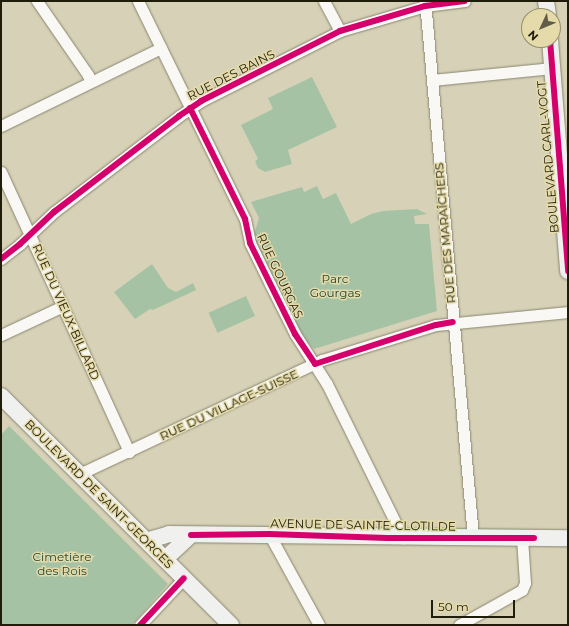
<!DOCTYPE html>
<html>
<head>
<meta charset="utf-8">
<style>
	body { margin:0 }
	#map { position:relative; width:569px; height:626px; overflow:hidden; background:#d7d2b7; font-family:Montserrat,sans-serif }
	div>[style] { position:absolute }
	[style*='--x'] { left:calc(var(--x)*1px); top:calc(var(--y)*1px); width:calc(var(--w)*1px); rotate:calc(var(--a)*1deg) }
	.green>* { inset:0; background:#a6c2a4; transform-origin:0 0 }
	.roads { filter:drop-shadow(0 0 1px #898571) drop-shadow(0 0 1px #898571) }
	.street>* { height:11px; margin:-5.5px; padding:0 5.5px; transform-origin:5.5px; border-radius:5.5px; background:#f9f8f4 }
	.secondary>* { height:16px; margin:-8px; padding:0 8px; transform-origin:8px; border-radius:8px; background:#f0f0ef }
	.cycleway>* { height:6px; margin:-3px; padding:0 3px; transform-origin:3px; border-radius:3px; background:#d6006c }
	span { translate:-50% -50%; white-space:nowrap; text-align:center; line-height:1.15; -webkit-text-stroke:3px #e4daaa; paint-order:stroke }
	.street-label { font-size:12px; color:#201c0a }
	.park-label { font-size:12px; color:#1f4631 }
	.frame { position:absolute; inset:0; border:2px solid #201c0a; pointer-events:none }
	.north { position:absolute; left:521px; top:8px; width:40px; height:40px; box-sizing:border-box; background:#e4daaa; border:1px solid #968e6a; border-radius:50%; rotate:226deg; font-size:11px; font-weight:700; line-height:16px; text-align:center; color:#201c0a }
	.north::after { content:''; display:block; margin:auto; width:14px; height:18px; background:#605c47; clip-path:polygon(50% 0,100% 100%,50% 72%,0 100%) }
	.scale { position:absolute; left:431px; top:600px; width:84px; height:18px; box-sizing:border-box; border:2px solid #201c0a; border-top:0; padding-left:5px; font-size:12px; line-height:14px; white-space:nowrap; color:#201c0a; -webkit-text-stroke:3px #e4daaa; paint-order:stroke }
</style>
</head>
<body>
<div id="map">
	<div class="green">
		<i style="clip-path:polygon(312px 77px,337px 127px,288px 150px,292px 164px,265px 172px,258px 168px,255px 161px,258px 159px,241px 125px,273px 109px,268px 98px)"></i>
		<i style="clip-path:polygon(317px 186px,323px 199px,336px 193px,351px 224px,371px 214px,383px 211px,417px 209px,427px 214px,414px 216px,415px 224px,429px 224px,437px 311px,314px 349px,298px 332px,252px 241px,259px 218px,251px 202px,302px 187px,304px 192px)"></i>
		<i style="clip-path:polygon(152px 264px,168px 288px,176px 292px,193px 283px,196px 290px,153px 310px,150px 309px,135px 319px,114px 292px)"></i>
		<i style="left:246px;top:296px;width:22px;height:41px;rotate:66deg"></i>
		<i style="clip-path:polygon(9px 426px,168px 584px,132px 625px,1px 625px,1px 435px)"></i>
	</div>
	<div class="roads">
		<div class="street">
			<i style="--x:37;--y:1;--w:90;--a:55.4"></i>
			<i style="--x:88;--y:75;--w:6;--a:72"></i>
			<i style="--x:138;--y:1;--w:243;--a:63.9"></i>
			<i style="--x:245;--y:219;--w:25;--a:78"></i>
			<i style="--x:250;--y:243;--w:46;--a:64"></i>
			<i style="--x:270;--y:284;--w:56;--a:63.4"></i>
			<i style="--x:295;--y:334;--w:59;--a:57.4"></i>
			<i style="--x:327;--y:384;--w:172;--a:63.7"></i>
			<i style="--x:324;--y:1;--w:34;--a:62"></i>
			<i style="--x:425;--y:1;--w:538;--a:84.88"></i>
			<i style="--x:432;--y:80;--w:121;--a:-5.7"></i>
			<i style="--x:1;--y:126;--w:178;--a:-26"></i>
			<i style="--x:1;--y:172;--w:308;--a:65.4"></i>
			<i style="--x:1;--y:259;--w:24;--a:-38"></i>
			<i style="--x:20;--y:244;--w:47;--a:-43.3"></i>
			<i style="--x:54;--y:212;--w:158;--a:-37.5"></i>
			<i style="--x:179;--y:116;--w:27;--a:-34"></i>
			<i style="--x:201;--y:101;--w:156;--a:-26.7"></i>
			<i style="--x:340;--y:31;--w:89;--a:-16.4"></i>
			<i style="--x:425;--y:6;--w:40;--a:-7.1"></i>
			<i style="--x:1;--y:335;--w:68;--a:-25.1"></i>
			<i style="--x:81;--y:475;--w:6;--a:-39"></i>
			<i style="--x:86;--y:471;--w:261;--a:-25.2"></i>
			<i style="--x:322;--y:360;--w:119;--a:-17.1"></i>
			<i style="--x:436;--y:325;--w:133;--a:-5.6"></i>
			<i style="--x:269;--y:534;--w:104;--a:61.2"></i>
			<i style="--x:140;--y:625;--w:64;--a:-46.9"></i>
			<i style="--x:459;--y:625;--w:72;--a:-29.1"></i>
			<i style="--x:522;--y:590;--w:8;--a:-67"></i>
			<i style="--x:525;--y:583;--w:45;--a:-93.8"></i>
		</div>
		<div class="secondary">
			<i style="--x:546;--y:1;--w:15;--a:82"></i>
			<i style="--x:550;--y:40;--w:232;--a:85.5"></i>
			<i style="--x:1;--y:396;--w:325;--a:44.9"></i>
			<i style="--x:149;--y:543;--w:6;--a:-45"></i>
			<i style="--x:153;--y:539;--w:17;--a:-17"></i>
			<i style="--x:169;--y:534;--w:399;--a:0.6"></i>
			<i style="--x:165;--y:559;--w:35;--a:-43"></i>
		</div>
	</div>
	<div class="cycleway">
		<i style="--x:550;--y:40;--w:232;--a:85.5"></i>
		<i style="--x:190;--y:108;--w:124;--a:63.6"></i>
		<i style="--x:245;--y:219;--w:25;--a:78"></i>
		<i style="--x:250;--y:243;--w:102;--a:63.7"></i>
		<i style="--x:295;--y:334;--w:36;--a:56"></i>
		<i style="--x:315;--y:364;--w:127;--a:-17.9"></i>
		<i style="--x:436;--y:325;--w:17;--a:-10"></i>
		<i style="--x:1;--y:259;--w:24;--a:-38"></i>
		<i style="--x:20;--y:244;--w:47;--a:-43.3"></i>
		<i style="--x:54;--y:212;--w:158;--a:-37.5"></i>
		<i style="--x:179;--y:116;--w:27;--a:-34"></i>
		<i style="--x:201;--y:101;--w:156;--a:-26.7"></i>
		<i style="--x:340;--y:31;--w:89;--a:-16.4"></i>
		<i style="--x:425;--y:6;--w:40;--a:-7.1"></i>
		<i style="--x:191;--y:535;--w:78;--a:-0.7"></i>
		<i style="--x:269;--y:534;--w:118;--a:1.9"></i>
		<i style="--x:387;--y:538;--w:147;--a:0"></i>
		<i style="--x:140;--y:625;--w:64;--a:-46.9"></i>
	</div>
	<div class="street-label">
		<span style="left:231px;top:75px;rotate:-27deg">RUE DES BAINS</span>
		<span style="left:548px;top:157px;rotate:-95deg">BOULEVARD CARL-VOGT</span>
		<span style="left:445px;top:233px;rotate:-95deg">RUE DES MARAÎCHERS</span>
		<span style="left:280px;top:276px;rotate:65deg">RUE GOURGAS</span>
		<span style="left:66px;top:312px;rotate:66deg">RUE DU VIEUX-BILLARD</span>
		<span style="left:229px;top:405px;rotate:-25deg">RUE DU VILLAGE-SUISSE</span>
		<span style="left:99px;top:494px;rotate:45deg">BOULEVARD DE SAINT-GEORGES</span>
		<span style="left:363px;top:525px;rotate:1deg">AVENUE DE SAINTE-CLOTILDE</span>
	</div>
	<div class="park-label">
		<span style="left:335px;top:286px">Parc<br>Gourgas</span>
		<span style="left:62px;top:564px">Cimetière<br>des Rois</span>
	</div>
	<div class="frame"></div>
	<div class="north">N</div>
	<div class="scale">50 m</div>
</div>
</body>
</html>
